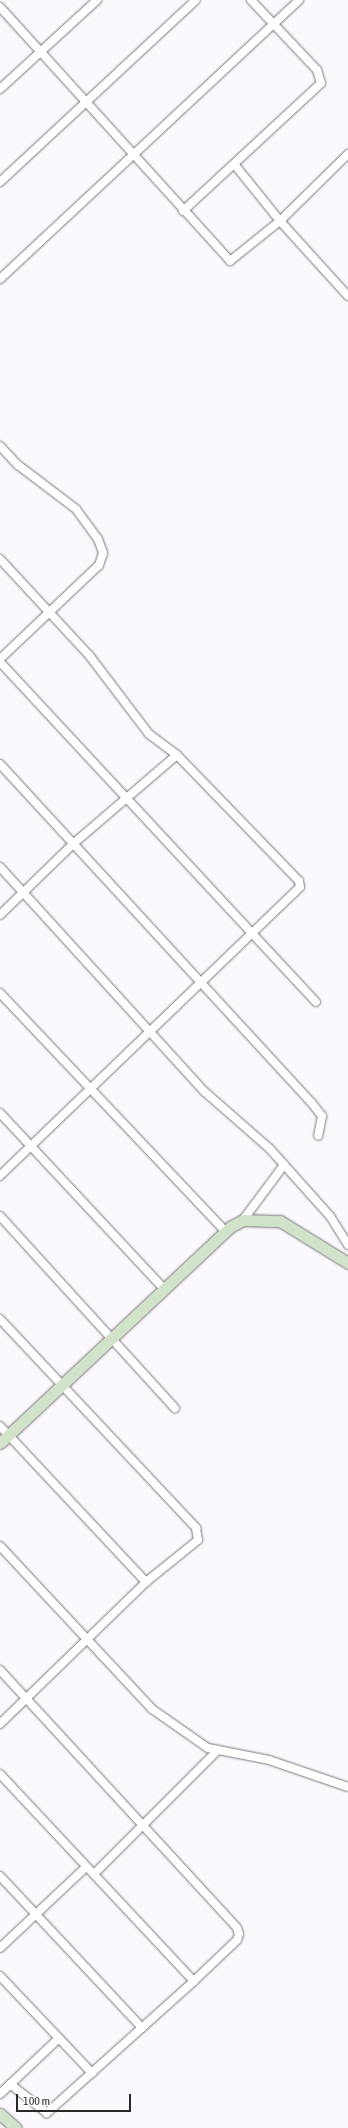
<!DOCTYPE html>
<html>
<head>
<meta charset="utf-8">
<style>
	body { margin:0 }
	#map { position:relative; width:348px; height:2128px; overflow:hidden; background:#fbf9fd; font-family:"Asap Condensed",sans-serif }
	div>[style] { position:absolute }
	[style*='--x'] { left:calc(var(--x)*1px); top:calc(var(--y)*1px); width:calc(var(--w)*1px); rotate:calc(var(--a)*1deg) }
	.roads { filter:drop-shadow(0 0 1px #7a787b) drop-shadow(0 0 1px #7a787b) }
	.street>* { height:8px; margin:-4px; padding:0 4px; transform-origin:4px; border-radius:4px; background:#fff }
	.secondary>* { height:11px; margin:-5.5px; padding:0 5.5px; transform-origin:5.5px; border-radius:5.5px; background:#d1e4ca }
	span { translate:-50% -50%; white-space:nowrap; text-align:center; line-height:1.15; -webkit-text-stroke:3px #fff; paint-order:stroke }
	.scale { position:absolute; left:16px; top:2094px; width:115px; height:18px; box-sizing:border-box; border:2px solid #282829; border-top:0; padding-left:5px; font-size:12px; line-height:14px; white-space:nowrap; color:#282829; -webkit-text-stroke:3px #fff; paint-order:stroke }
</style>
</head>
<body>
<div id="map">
	<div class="roads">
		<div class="street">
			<i style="--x:0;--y:7;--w:343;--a:47.8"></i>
			<i style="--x:230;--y:261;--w:64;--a:-38.7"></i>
			<i style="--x:280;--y:221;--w:72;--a:-128.8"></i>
			<i style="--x:0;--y:89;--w:132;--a:-42.5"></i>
			<i style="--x:348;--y:154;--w:95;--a:135.4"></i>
			<i style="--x:280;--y:221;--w:101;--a:47.8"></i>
			<i style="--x:0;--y:182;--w:267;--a:-42.9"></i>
			<i style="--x:183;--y:211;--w:188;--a:-42.8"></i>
			<i style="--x:321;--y:83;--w:14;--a:-107"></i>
			<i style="--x:317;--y:70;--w:96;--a:-133.3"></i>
			<i style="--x:0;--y:279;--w:409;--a:-43"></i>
			<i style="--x:0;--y:446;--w:26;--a:47"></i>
			<i style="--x:18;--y:465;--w:73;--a:37.2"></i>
			<i style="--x:76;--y:509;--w:37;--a:54"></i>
			<i style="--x:98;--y:539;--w:15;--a:70"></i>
			<i style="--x:103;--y:553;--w:13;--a:108"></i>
			<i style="--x:99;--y:565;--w:137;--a:136.5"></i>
			<i style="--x:0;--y:559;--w:131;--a:47.2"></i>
			<i style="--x:89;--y:655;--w:99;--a:52.8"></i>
			<i style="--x:149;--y:734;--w:35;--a:37"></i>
			<i style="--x:177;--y:755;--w:175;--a:45.9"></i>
			<i style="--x:299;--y:881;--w:6;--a:81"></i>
			<i style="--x:300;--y:887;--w:417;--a:136.1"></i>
			<i style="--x:0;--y:662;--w:464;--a:47.1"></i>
			<i style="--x:0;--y:764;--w:459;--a:47.4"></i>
			<i style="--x:311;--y:1102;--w:18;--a:52"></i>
			<i style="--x:322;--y:1116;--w:20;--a:101"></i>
			<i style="--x:0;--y:867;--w:304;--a:47.7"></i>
			<i style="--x:205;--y:1092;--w:86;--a:41.2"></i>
			<i style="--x:270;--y:1149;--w:90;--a:48.2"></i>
			<i style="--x:330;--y:1216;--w:34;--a:58"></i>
			<i style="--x:0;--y:915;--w:102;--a:-44.2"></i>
			<i style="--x:73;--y:844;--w:137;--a:-40.6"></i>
			<i style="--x:0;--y:993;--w:328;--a:46.6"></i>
			<i style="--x:0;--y:1113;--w:241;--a:47"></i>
			<i style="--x:0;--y:1216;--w:260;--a:47.7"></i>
			<i style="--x:243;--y:1220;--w:69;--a:-53.3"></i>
			<i style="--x:0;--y:1319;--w:287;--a:46.8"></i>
			<i style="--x:196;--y:1528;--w:12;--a:81"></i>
			<i style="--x:198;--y:1540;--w:67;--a:141.1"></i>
			<i style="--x:146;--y:1582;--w:204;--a:135.8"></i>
			<i style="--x:0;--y:1426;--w:214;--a:46.9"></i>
			<i style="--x:0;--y:1546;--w:223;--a:47"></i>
			<i style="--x:152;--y:1709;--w:68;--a:34.9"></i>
			<i style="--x:208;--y:1748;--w:62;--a:11.1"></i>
			<i style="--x:269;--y:1760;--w:83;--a:18.9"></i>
			<i style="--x:0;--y:1670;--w:350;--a:47.4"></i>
			<i style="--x:237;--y:1928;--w:6;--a:72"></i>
			<i style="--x:239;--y:1934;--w:6;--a:108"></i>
			<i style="--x:237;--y:1940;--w:59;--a:136.4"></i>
			<i style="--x:194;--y:1981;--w:198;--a:138.1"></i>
			<i style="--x:47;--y:2113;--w:47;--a:-141.9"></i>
			<i style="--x:0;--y:1774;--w:284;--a:46.9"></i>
			<i style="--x:94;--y:1874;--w:173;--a:-45"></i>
			<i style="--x:0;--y:1876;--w:208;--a:46.9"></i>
			<i style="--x:0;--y:1948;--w:118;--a:-43.3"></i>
			<i style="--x:0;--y:1976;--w:134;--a:46.5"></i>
			<i style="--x:0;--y:2094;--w:81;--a:-43.5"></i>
		</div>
		<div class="secondary">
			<i style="--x:0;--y:1443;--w:316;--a:-43.2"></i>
			<i style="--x:230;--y:1227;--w:15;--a:-28"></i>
			<i style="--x:243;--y:1220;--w:37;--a:2"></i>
			<i style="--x:280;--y:1221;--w:80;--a:31.7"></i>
			<i style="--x:0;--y:2114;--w:21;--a:41"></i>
		</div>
	</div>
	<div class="scale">100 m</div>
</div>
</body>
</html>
